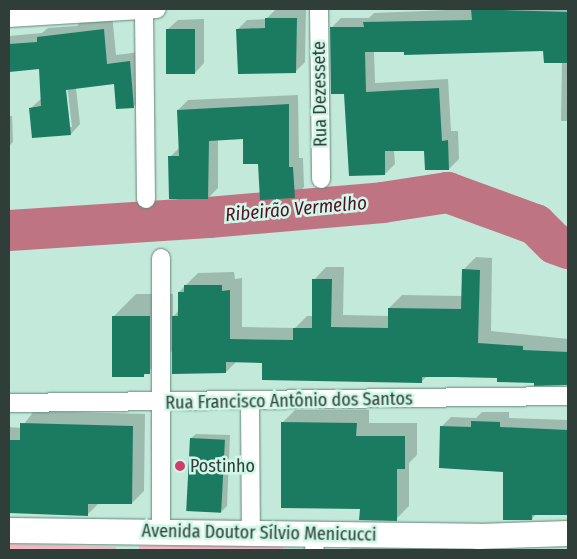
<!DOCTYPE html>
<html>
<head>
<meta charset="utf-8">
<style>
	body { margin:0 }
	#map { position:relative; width:577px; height:559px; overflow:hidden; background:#c3e9da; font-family:"Fira Sans Condensed",sans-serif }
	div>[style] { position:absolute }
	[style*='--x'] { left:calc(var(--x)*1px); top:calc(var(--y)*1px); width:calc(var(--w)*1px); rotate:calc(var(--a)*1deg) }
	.green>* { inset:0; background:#f4b7c3 }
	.shadow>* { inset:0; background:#0003 }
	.river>* { height:41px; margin:-20.5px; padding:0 20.5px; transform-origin:20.5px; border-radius:20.5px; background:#be7483 }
	.building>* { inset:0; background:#1b7b61; transform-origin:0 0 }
	.roads { filter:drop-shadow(0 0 1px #648779) drop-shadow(0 0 1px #648779) }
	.street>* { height:18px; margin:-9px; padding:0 9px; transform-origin:9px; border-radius:9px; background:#fff }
	.secondary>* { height:25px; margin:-12.5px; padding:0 12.5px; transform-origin:12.5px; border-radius:12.5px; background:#fff }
	.dots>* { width:14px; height:14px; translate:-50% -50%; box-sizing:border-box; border:2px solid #d0f7e8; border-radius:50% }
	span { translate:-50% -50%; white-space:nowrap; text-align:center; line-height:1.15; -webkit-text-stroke:5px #d0f7e8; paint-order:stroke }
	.street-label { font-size:18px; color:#2f3e38 }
	.poi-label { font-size:18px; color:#2f3e38 }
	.left { translate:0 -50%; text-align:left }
	.water-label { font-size:19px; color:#530f25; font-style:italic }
	.frame { position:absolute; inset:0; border:10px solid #2f3e38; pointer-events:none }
</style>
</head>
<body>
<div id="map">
	<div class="green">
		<i style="clip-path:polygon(9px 544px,116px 547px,116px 550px,9px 550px)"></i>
		<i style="clip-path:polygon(283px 544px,283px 550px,139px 550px,139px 546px)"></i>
	</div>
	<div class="shadow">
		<i style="clip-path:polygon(276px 9px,306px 9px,305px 62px,295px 72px,237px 30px,247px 20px,266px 19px)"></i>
		<i style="clip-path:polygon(475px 9px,568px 9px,568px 121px,561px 121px,562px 62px,545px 50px,374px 51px,375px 83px,448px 79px,451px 131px,458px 131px,459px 159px,449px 169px,426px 150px,394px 150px,395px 164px,385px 174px,345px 92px,331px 28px,341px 18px,369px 18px,374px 13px)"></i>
		<i style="clip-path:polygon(evenodd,112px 14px,116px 55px,140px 52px,144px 97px,134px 106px,115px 82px,76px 88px,80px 124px,71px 134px,31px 108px,42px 98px,40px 68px,9px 71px,9px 36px,42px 33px,48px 28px,77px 26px,87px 15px,112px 14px,65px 84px,67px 84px,72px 127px,69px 127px,65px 84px)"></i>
		<i style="clip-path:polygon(204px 19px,204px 63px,195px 73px,168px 29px,178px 20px)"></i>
		<i style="clip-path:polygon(298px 95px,299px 158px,303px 158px,304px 187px,294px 197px,259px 162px,244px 138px,218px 139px,218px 188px,208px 198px,170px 157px,180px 147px,178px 110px,188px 100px)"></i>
		<i style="clip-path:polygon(9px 116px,12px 116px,13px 142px,9px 146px)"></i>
		<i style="clip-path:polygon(476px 257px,492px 258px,491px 331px,568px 339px,568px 384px,535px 385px,535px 381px,499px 376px,427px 376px,421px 382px,264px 362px,237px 361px,226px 372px,173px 350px,143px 376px,113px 317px,136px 294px,173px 294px,173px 317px,179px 310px,179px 292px,198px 273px,234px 272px,235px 279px,242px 278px,242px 327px,295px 328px,307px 316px,313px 316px,314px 280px,326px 267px,344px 267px,343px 315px,389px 316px,389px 308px,402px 295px,463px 296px,463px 270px)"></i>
		<i style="clip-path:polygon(295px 410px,369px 410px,369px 423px,417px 423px,417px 455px,409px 463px,409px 506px,396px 519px,361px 507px,282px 423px)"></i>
		<i style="clip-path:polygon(34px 411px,145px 414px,144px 491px,132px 503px,99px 503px,87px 515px,9px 512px,9px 427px,21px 428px)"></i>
		<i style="clip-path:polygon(482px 412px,509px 412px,509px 418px,568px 420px,568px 514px,536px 514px,532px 519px,504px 471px,441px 427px,451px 417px,476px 418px)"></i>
		<i style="clip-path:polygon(196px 434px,230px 435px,227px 506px,222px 511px,191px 438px)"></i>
		<i style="clip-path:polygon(362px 537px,449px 541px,448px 550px,349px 550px)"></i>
	</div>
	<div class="river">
		<i style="--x:9;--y:230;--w:199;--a:-3.7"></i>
		<i style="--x:208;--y:217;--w:175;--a:-4.9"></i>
		<i style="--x:382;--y:202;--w:66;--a:-8.7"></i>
		<i style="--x:447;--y:192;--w:94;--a:20"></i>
		<i style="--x:535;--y:224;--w:27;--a:45"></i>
		<i style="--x:554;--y:243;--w:15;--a:20"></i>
	</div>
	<div class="building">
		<i style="clip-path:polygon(471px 9px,568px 12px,568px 63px,544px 63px,543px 51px,404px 55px,404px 52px,365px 52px,366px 92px,439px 88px,442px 141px,448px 140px,449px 170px,425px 170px,424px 151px,385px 151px,385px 175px,349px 176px,344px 94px,331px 94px,330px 27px,364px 27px,363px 22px,472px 20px)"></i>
		<i style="clip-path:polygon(265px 18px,297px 18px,296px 73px,238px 74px,236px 29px,265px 28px)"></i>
		<i style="clip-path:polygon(104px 29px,107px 64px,130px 61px,134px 108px,116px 109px,114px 84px,66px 90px,71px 135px,32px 138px,29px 108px,41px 106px,39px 69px,9px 72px,9px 44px,37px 42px,37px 37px)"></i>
		<i style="left:166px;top:29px;width:29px;height:45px"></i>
		<i style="clip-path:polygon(289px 104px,289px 167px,293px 167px,295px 198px,260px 200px,258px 164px,243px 164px,243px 139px,209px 141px,208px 199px,169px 199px,168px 156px,179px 156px,177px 110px)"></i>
		<i style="clip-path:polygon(462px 269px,480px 270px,478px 343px,523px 346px,523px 350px,568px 352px,568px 385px,534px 386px,534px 383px,497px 382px,497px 378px,454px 377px,422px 377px,422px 383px,262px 380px,262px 363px,226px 362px,226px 373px,172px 374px,172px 316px,178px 316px,178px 292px,184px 292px,184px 285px,222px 285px,222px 291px,230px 290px,230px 339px,293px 340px,293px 328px,312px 328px,312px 279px,332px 279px,331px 327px,388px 328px,388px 308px,461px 309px)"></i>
		<i style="clip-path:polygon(112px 316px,150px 316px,150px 374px,144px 374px,144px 377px,112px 377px)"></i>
		<i style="clip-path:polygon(471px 421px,500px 422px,500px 427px,568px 430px,568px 515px,532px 515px,532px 520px,503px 520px,503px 472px,439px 468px,440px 426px,471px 427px)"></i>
		<i style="clip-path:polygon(281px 422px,357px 423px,356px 436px,405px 436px,405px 469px,397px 469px,397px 521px,359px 520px,360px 509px,281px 508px)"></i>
		<i style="clip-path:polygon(20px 423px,133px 426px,132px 504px,88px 504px,88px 516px,9px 513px,9px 440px,20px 440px)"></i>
		<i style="left:190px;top:438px;width:35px;height:73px;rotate:3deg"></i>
	</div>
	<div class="roads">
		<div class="street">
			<i style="--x:319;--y:9;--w:170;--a:89.3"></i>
			<i style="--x:144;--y:10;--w:189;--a:89.4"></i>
			<i style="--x:9;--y:18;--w:148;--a:-3.5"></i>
			<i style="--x:250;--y:402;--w:131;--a:89.6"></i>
			<i style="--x:9;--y:403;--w:559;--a:-0.72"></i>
			<i style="--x:161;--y:531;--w:273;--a:-90"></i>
			<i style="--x:314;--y:550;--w:16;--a:-79"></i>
		</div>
		<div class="secondary">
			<i style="--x:9;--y:530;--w:469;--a:0.7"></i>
			<i style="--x:478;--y:536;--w:90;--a:-1.9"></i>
		</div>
	</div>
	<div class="dots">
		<i style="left:180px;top:466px;background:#cd3f6a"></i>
	</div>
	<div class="street-label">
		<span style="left:320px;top:94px;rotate:-91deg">Rua Dezessete</span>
		<span style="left:289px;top:401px;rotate:-1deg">Rua Francisco Antônio dos Santos</span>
		<span style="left:259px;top:533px;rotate:1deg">Avenida Doutor Sílvio Menicucci</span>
	</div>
	<div class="poi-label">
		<span class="left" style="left:190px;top:466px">Postinho</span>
	</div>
	<div class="water-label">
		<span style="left:296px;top:209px;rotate:-5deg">Ribeirão Vermelho</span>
	</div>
	<div class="frame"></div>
</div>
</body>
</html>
